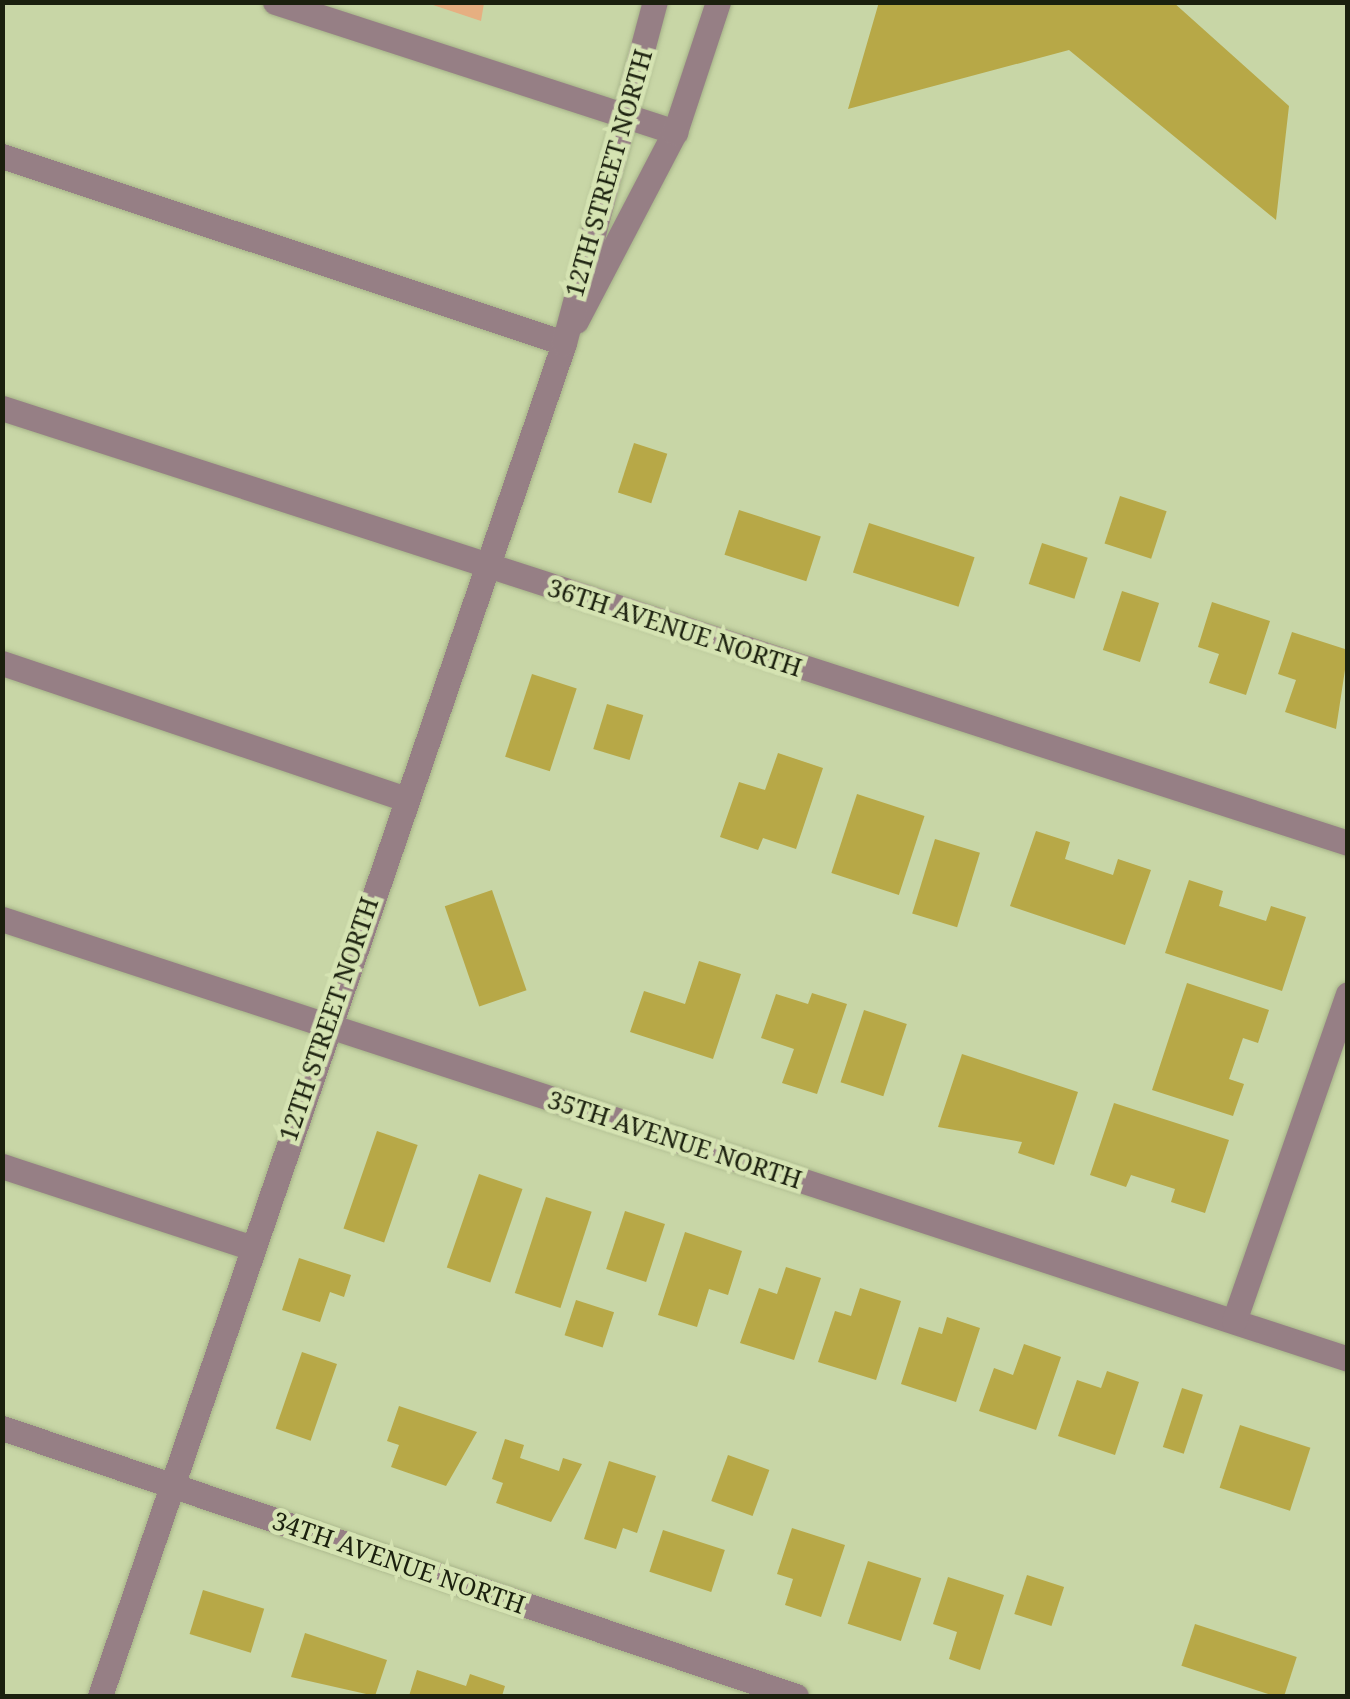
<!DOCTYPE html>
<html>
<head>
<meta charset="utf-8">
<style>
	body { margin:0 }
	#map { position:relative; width:1350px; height:1699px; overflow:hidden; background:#c8d6a6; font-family:"Noto Serif",serif }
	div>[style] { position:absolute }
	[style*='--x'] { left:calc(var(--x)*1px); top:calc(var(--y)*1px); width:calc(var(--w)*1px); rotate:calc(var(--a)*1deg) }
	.green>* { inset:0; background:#e6af81 }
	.building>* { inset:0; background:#b7a847; transform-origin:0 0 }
	.roads { filter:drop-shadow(0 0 2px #a5b288) drop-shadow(0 0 2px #a5b288) }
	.minor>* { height:25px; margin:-12.5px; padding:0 12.5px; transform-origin:12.5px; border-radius:12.5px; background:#967f85 }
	span { translate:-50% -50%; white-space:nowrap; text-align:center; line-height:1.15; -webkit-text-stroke:9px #d5e3b2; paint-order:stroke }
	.street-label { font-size:25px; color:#1b200e }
	.frame { position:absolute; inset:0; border:5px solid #1b200e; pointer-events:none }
</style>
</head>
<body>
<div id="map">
	<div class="green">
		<i style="clip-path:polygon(427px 3px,484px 3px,481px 21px)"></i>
	</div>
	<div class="building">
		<i style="clip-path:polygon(879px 2px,1173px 2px,1289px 106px,1276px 220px,1069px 50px,848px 109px)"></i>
		<i style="left:634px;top:443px;width:35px;height:52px;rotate:18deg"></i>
		<i style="left:1120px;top:496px;width:49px;height:50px;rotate:18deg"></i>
		<i style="left:739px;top:510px;width:86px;height:47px;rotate:18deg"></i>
		<i style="left:869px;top:523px;width:111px;height:52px;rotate:18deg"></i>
		<i style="left:1042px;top:543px;width:48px;height:43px;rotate:18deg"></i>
		<i style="left:1122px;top:591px;width:39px;height:62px;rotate:18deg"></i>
		<i style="clip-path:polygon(1212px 602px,1270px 621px,1246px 695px,1209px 683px,1219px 654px,1198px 647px)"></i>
		<i style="clip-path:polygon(1292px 632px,1348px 650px,1336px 729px,1285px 712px,1296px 680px,1278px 674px)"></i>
		<i style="left:532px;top:674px;width:47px;height:87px;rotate:18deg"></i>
		<i style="left:607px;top:704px;width:38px;height:47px;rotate:17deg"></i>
		<i style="clip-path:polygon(778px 753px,823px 768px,796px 849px,763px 838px,758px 850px,720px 837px,739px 782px,765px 790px)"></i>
		<i style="left:857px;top:794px;width:71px;height:83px;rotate:18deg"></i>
		<i style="clip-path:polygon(1036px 831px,1070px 842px,1065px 859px,1113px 875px,1118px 859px,1151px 870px,1125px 945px,1010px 906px)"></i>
		<i style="left:935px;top:839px;width:47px;height:78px;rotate:17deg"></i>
		<i style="clip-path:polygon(1189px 880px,1223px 891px,1219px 906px,1266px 921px,1271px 906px,1306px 917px,1282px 991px,1165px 953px)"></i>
		<i style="left:492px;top:890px;width:106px;height:50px;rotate:71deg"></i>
		<i style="clip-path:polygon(699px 961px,741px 974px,713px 1059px,630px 1032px,644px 991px,685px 1004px)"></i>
		<i style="clip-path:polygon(1187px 983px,1269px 1010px,1258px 1043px,1243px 1038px,1229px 1079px,1244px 1084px,1233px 1116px,1152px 1090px)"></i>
		<i style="clip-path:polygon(812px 993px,847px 1004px,817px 1094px,782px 1083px,794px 1049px,761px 1038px,776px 994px,808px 1004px)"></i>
		<i style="left:864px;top:1010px;width:45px;height:76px;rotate:18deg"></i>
		<i style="clip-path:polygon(962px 1054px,1078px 1092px,1054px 1165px,1018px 1153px,1022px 1142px,938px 1127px)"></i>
		<i style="clip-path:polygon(1114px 1103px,1229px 1140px,1205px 1213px,1171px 1202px,1175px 1189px,1131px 1175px,1126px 1187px,1090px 1175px)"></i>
		<i style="left:377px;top:1131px;width:43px;height:103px;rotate:19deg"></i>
		<i style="left:479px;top:1174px;width:46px;height:99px;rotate:19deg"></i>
		<i style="left:546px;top:1197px;width:48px;height:101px;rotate:18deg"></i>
		<i style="left:625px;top:1211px;width:42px;height:61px;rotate:18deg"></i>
		<i style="clip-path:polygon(685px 1232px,742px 1251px,728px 1295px,709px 1289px,697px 1327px,658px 1315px)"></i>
		<i style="clip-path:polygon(299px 1258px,351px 1275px,344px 1297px,330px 1292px,320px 1322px,282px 1310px)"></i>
		<i style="clip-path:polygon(786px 1267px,821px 1278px,794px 1360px,740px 1343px,759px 1288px,777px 1294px)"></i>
		<i style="clip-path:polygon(860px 1288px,901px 1301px,876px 1380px,818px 1362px,835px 1311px,851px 1316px)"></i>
		<i style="left:576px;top:1300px;width:40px;height:37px;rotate:18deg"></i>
		<i style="clip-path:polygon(947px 1317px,980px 1328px,956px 1402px,901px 1384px,919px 1327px,942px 1334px)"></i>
		<i style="clip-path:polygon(1024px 1344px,1061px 1357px,1036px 1430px,979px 1411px,994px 1368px,1013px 1375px)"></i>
		<i style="left:302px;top:1352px;width:37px;height:81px;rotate:19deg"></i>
		<i style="clip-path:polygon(1107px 1371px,1139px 1382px,1115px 1455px,1058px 1436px,1077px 1380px,1101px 1388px)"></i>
		<i style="left:1182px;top:1388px;width:22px;height:62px;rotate:18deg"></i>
		<i style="clip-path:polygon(399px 1406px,477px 1432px,446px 1486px,391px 1467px,399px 1445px,387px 1441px)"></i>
		<i style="left:1240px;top:1425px;width:74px;height:66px;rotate:18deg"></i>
		<i style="clip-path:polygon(505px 1439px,524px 1445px,520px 1458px,559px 1471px,563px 1458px,582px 1464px,551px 1522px,496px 1503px,503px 1483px,492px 1479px)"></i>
		<i style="left:728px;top:1455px;width:44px;height:49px;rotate:20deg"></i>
		<i style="clip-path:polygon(609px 1461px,656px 1476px,637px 1533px,623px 1528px,616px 1549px,584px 1539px)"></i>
		<i style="clip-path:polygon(792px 1528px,845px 1545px,821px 1617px,785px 1605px,793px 1579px,777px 1574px)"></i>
		<i style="left:663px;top:1530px;width:65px;height:44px;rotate:18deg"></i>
		<i style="left:868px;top:1561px;width:56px;height:66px;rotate:18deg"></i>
		<i style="left:1027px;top:1575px;width:39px;height:41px;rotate:18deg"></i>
		<i style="clip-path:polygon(948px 1577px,1004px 1595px,980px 1670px,949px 1659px,957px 1632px,933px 1624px)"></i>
		<i style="left:203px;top:1590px;width:64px;height:46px;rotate:17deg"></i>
		<i style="left:1195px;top:1624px;width:107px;height:44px;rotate:18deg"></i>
		<i style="clip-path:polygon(305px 1633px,387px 1660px,375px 1696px,291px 1677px)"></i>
		<i style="clip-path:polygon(417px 1670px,466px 1686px,470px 1674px,505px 1686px,502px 1696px,409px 1696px)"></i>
	</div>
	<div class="roads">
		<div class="minor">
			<i style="--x:275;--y:2;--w:421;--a:18"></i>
			<i style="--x:2;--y:156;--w:592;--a:18.4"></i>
			<i style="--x:576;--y:321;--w:213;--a:-62.4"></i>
			<i style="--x:675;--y:132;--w:137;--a:-71.7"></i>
			<i style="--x:2;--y:408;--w:1415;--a:17.91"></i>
			<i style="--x:2;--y:663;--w:425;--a:18.6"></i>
			<i style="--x:2;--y:919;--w:1416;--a:18.1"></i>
			<i style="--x:2;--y:1166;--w:261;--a:18.1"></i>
			<i style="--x:1234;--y:1321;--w:346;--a:-70.8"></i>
			<i style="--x:2;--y:1428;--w:838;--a:18.65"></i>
			<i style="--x:100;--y:1696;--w:1430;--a:-71.07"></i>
			<i style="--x:564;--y:343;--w:353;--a:-75.1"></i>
		</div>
	</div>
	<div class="street-label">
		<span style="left:608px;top:173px;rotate:-74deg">12TH STREET NORTH</span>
		<span style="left:675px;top:627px;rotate:18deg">36TH AVENUE NORTH</span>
		<span style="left:328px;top:1019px;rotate:-71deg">12TH STREET NORTH</span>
		<span style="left:675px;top:1139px;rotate:18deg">35TH AVENUE NORTH</span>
		<span style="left:399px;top:1562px;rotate:19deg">34TH AVENUE NORTH</span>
	</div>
	<div class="frame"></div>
</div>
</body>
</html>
